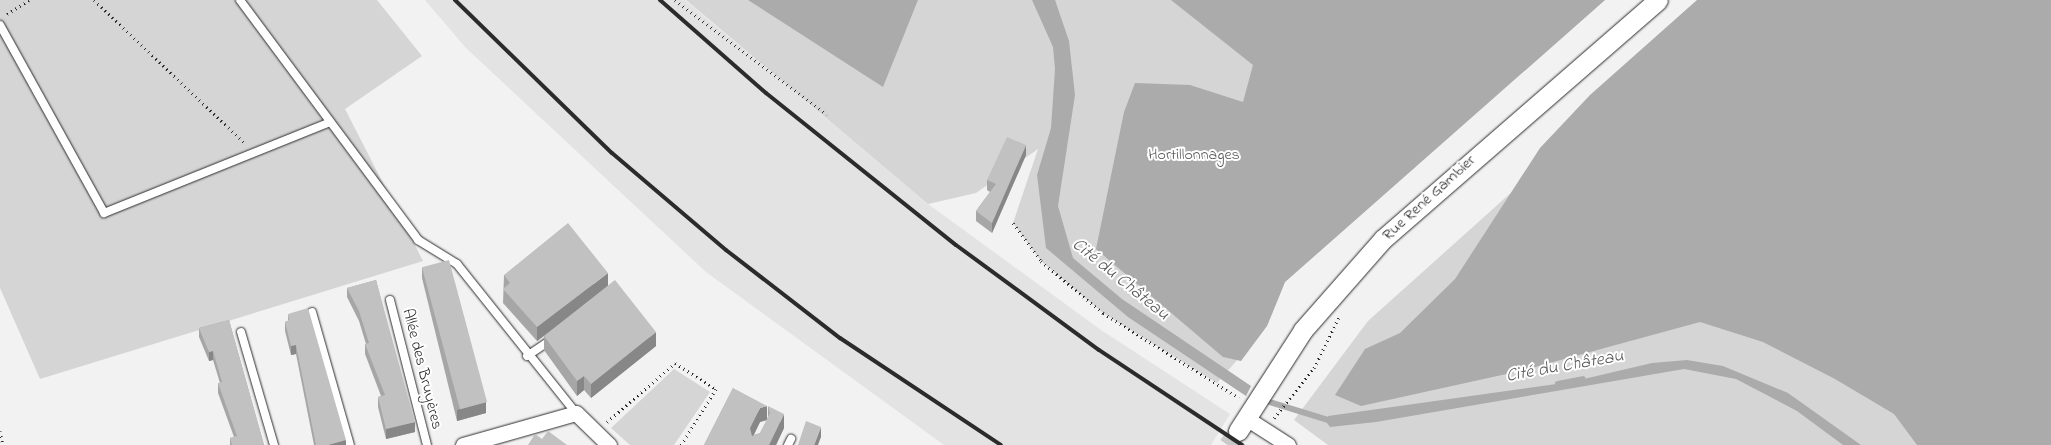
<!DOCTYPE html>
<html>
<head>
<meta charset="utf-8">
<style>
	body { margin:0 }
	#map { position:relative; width:2051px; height:445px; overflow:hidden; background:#f2f2f2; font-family:"Indie Flower",sans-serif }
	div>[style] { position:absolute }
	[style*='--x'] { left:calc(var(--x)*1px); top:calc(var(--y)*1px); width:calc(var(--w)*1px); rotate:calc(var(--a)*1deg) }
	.built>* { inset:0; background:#e3e3e3 }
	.green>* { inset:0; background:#d5d5d5 }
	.water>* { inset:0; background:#ababab }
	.stream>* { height:5.5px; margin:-2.75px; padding:0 2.75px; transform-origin:2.75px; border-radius:2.75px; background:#ababab }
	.tertiary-tunnel>* { height:19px; margin-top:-9.5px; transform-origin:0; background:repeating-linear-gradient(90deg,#cacaca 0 19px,transparent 0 28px) }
	.path>* { height:3px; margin-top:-1.5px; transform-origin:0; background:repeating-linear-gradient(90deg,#2b2b2b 0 1px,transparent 0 5px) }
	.roads { filter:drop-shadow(0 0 1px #2b2b2b) drop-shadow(0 0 1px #2b2b2b) }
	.service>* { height:8px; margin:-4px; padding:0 4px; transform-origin:4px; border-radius:4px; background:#fff }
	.minor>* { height:15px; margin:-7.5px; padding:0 7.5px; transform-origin:7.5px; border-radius:7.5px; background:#fff }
	.tertiary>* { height:19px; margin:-9.5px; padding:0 9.5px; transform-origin:9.5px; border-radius:9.5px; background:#fff }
	.rail>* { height:4px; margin:-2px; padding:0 2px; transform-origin:2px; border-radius:2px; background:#2b2b2b }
	.wall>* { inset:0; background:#a6a6a6 }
	.shaded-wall>* { inset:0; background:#878787 }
	.building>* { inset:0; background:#c1c1c1; transform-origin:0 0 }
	span { translate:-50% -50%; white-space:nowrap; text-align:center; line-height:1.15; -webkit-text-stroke:4px #fff; paint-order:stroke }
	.park-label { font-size:16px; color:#565656 }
	.street-label { font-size:16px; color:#2b2b2b }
	.water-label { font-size:18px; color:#585858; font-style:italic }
</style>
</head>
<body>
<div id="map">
	<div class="built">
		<i style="clip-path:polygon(425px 0,685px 0,928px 204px,1101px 330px,1230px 414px,1211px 445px,944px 445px,706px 272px,466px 48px)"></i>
	</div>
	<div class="green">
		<i style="clip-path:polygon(0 0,377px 0,422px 56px,345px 109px,423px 261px,40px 379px,0 288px)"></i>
		<i style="clip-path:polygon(686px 0,1605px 0,1285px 282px,1267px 326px,1217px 383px,1103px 313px,1041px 261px,1013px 223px,1038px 149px,976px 193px,928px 204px)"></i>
		<i style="clip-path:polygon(1726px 0,2051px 0,2051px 445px,1328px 445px,1294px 420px,1368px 321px)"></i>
		<i style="clip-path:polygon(674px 369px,710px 392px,674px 445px,630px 445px,611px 428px)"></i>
	</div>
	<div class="water">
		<i style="clip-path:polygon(748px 0,918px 0,883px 87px)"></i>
		<i style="clip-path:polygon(1032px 0,1055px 0,1069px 41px,1075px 95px,1058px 206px,1073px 258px,1122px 299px,1251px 386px,1246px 396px,1128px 317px,1046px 248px,1037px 175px,1051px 128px,1055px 69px,1053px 47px)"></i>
		<i style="clip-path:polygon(1171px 0,1605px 0,1285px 282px,1267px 326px,1241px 361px,1223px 357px,1096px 249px,1124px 112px,1135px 83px,1190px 85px,1243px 102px,1253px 65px)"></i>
		<i style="clip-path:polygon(1697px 0,2051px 0,2051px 445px,1917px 445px,1894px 414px,1835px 379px,1763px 342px,1700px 322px,1520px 371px,1361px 406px,1335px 395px,1365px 349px,1400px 333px,1455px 279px,1540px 148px,1590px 95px)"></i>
		<i style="clip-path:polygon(1687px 360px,1723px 366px,1788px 393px,1861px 445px,1843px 445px,1797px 411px,1736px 379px,1684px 369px,1376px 422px,1330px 427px,1327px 423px,1328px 416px,1571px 382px,1652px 363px)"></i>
	</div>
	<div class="stream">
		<i style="--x:1558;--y:384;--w:25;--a:-11"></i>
		<i style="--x:1267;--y:401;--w:71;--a:17.2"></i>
	</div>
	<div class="tertiary-tunnel">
		<i style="--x:1228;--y:445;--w:17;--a:-54"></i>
	</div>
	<div class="path">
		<i style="--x:94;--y:0;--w:209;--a:43.5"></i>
		<i style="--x:675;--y:0;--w:190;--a:36.9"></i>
		<i style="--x:7;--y:14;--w:26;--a:-32"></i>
		<i style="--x:1013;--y:223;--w:47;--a:53.6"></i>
		<i style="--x:1041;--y:261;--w:81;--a:40"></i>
		<i style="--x:1103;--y:313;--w:160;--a:32"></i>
		<i style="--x:1274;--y:418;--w:64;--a:-51.3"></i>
		<i style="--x:1314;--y:368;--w:57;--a:-63.9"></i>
		<i style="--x:607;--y:422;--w:90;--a:-40.9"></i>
		<i style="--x:675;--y:363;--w:49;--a:32.4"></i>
		<i style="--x:716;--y:389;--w:66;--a:122"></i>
		<i style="--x:0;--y:431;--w:14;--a:78"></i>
	</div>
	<div class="roads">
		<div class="service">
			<i style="--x:240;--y:0;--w:299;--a:53.4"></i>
			<i style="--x:418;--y:240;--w:46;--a:31.6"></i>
			<i style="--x:457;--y:264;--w:191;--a:51.4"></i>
			<i style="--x:0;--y:25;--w:215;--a:61"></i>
			<i style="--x:104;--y:213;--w:241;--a:-21.9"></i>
			<i style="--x:390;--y:300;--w:150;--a:75.7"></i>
			<i style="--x:312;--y:312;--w:138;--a:74.1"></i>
			<i style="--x:241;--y:332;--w:118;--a:73.7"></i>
			<i style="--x:527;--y:356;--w:30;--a:-34"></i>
			<i style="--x:788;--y:445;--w:7;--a:-63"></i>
		</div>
		<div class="minor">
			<i style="--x:1246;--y:418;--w:50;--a:32.7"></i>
			<i style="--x:463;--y:445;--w:117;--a:-15.8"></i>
			<i style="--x:576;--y:413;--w:46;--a:44.1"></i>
		</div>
		<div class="tertiary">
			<i style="--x:1238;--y:431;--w:120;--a:-57.2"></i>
			<i style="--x:1303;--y:330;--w:121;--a:-48.7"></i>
			<i style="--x:1383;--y:239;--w:364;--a:-41"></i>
		</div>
	</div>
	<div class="rail">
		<i style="--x:455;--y:0;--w:219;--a:44.3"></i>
		<i style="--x:612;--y:153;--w:150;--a:40.4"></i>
		<i style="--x:726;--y:250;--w:144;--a:37.7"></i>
		<i style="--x:840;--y:338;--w:193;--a:33.6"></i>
		<i style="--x:660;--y:0;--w:141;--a:41.3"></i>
		<i style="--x:766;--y:93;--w:243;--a:38.7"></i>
		<i style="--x:956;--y:245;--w:177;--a:36.3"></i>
		<i style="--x:1099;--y:350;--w:172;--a:33.6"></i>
	</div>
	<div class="wall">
		<i style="clip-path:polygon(1026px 155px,992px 233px,976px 221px,976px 211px,990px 192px,987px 190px,987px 180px)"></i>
		<i style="clip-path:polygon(422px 267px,486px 413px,457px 421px,422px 278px)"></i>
		<i style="clip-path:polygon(504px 275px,608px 286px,656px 346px,591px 398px,584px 390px,577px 396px,544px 350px,544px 336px,537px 341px,503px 303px)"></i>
		<i style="clip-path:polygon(376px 280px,415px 432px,386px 439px,378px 407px,378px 397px,381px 396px,365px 354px,365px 344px,366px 344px,359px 321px,347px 297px,347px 288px)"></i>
		<i style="clip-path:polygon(288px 314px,346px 445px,314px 445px,296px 354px,291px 355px,285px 331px,285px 322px,288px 321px)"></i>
		<i style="clip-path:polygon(229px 320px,264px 445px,230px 445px,230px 438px,234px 437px,218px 393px,218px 383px,220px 383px,213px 360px,209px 361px,199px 337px,199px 328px)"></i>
		<i style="clip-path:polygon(evenodd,733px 388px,767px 419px,768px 417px,768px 406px,784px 428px,776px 445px,704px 445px,733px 388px,767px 420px,760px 433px,754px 435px,760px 422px,767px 420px)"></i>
	</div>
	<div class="shaded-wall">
		<i style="clip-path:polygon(1026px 145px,1026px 155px,992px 233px,992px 223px)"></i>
		<i style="clip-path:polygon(608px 273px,608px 287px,537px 341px,537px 327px)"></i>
		<i style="clip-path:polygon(656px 332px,656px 346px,591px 398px,591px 384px)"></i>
		<i style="clip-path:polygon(296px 345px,296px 354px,291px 355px,291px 346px)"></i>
		<i style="clip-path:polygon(213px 351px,213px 360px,209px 361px,209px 352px)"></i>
		<i style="clip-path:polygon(584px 376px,584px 390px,577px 396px,577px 381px)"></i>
		<i style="clip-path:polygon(486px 402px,486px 413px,457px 421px,457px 410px)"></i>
		<i style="clip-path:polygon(767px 406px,767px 420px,760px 422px,750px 442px,750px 428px,760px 408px)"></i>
		<i style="clip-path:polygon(784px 414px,784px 428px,776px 445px,769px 445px)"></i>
		<i style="clip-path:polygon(415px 422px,415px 432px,386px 439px,386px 429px)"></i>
		<i style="clip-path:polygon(821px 427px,821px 437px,818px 445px,814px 445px)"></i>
		<i style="clip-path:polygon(346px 440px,346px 445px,328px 445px)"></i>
	</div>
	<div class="building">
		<i style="clip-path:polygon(1007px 137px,1026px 145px,992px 223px,976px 211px,996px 184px,987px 180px)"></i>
		<i style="clip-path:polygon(568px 223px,608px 273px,537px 327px,503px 289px,510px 283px,504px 275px)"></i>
		<i style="left:449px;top:260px;width:147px;height:28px;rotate:75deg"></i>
		<i style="clip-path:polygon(376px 280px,415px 422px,386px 429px,378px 397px,385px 395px,365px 344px,369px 343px,359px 311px,347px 288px)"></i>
		<i style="clip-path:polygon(615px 280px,656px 332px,591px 384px,584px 376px,577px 381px,544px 336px)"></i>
		<i style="clip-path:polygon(308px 308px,346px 440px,328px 445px,316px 445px,296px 345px,291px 346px,285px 322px,289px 320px,288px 314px)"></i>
		<i style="clip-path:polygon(229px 320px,264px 445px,232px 445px,230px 438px,237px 436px,218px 383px,222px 382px,213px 351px,209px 352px,199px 328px)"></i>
		<i style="clip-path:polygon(733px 388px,767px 406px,760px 408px,750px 428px,752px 436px,760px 433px,770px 413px,768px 406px,784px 414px,769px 445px,704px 445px)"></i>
		<i style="clip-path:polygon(806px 421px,821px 427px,814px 445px,798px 445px)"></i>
		<i style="clip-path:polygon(548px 431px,567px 445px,528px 445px,535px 434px,542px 439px)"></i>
	</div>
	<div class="park-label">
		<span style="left:1194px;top:155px">Hortillonnages</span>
	</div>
	<div class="street-label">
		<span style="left:1429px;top:198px;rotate:-42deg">Rue René Gambier</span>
		<span style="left:422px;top:369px;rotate:76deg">Allée des Bruyères</span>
	</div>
	<div class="water-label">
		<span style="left:1120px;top:280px;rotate:39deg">Cité du Château</span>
		<span style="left:1565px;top:367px;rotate:-10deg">Cité du Château</span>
	</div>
</div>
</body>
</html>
